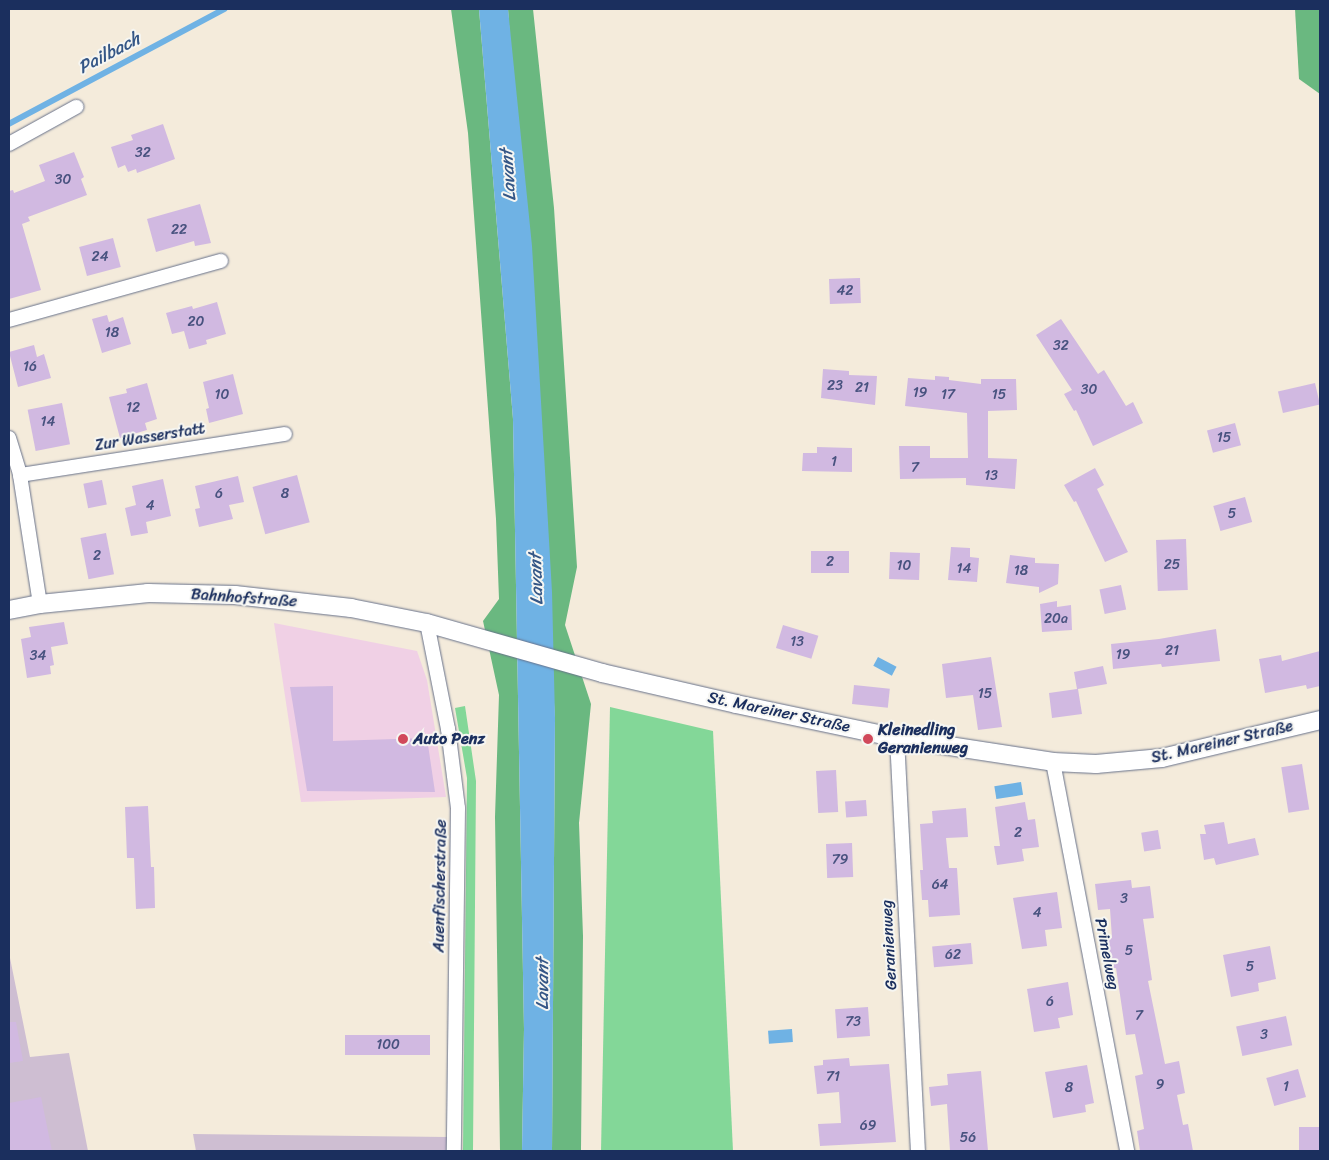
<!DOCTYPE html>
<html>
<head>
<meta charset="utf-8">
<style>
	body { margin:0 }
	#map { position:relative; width:1329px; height:1160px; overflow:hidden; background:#f4ebdb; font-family:Sriracha,sans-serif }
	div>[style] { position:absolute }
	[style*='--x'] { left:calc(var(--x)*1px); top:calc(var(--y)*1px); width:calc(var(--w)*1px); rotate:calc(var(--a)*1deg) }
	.built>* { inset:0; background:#f0d0e5 }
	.industrial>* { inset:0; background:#cebed2 }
	.green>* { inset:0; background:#83d798 }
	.forest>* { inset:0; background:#6ab880 }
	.water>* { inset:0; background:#6fb2e4; transform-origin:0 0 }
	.stream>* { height:5.5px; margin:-2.75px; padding:0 2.75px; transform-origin:2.75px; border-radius:2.75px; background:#6fb2e4 }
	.building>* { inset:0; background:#d1b9e1; transform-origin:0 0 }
	.roads { filter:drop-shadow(0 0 1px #67718a) drop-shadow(0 0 1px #67718a) }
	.minor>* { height:14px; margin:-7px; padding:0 7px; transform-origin:7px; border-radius:7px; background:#fff }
	.tertiary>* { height:18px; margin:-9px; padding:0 9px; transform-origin:9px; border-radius:9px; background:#fff }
	.dots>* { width:14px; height:14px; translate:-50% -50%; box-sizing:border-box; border:2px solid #f6f6f2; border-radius:50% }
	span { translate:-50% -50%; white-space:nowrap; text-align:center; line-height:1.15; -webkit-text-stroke:4px #f6f6f2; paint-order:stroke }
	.number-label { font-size:14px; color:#48527f }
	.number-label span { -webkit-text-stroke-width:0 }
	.street-label { font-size:16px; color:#1b2f5e }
	.poi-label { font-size:16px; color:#1b2f5e; font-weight:700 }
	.left { translate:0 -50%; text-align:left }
	.water-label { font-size:18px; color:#345686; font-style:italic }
	.frame { position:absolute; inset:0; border:10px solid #1b2f5e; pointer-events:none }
</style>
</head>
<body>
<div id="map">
	<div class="built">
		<i style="clip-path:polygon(274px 623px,417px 651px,427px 680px,446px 797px,301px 802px)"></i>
	</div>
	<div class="industrial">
		<i style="clip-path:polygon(9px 953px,30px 1057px,69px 1053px,88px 1151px,9px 1151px)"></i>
		<i style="clip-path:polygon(193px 1134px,447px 1137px,446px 1151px,196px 1151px)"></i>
	</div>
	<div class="green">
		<i style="clip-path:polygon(465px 706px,476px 781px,473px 1151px,463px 1151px,467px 778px,455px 708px)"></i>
		<i style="clip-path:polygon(610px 707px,713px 731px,733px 1151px,601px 1151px)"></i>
	</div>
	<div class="forest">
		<i style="clip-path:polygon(451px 9px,479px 9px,513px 419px,524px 1029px,522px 1151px,500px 1151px,495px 817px,499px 695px,483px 621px,499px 599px,496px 519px,468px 133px)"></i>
		<i style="clip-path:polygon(508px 9px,533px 9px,554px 208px,577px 567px,565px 625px,591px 704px,579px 823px,583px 936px,581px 1151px,552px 1151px,555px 718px)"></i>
		<i style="clip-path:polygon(1295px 9px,1320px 9px,1320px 94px,1299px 79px)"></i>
	</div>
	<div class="water">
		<i style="clip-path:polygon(479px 9px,508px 9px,532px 246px,552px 592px,555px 718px,552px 1151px,522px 1151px,524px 1029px,513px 419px)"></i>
		<i style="left:878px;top:657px;width:21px;height:10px;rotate:28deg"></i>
		<i style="left:1021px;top:782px;width:13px;height:27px;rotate:81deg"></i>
		<i style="left:792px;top:1029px;width:13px;height:24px;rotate:86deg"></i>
	</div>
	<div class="stream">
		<i style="--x:9;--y:124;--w:244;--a:-28.1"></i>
	</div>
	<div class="building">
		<i style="clip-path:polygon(163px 124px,175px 159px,137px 173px,136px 169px,128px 172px,125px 165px,118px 168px,111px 147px,133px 140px,131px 135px)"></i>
		<i style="clip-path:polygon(74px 152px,84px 177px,81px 179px,87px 195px,28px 217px,30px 221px,22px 224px,41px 290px,9px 299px,9px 191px,13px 190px,14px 193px,45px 181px,39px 165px)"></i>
		<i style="clip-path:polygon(200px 204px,211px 243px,195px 246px,194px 241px,156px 252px,147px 219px)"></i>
		<i style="left:113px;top:238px;width:30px;height:35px;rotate:75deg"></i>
		<i style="left:860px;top:278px;width:25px;height:31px;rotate:88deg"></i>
		<i style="clip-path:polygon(217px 302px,226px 334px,206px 340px,207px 344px,189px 349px,184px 331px,172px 334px,166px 313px,192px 306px,193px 309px)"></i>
		<i style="clip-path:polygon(107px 315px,109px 322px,123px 317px,131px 344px,102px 353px,92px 319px)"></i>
		<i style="clip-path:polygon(1061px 319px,1098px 374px,1104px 370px,1126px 406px,1133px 402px,1143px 423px,1093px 446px,1076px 410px,1074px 411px,1064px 394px,1072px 390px,1036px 335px)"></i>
		<i style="clip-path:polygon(34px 345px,37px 357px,44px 354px,51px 378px,18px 387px,9px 352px)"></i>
		<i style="clip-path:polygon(823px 369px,849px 371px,849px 375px,877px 376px,875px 405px,821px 398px)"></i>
		<i style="clip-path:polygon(233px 374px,243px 414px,209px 423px,206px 409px,209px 408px,203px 382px)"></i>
		<i style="clip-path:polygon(935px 376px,949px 377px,949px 380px,981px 384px,981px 379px,1016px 379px,1017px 410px,988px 411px,988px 458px,1017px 459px,1015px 489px,966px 485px,966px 478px,900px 479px,899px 446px,930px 446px,930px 458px,968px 458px,967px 413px,905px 406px,908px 378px,935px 380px)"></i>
		<i style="clip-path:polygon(147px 383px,157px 419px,145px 423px,147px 430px,120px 438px,109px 397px,127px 393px,126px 389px)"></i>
		<i style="left:1315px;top:383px;width:22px;height:38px;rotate:77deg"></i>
		<i style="left:62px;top:403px;width:42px;height:35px;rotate:79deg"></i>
		<i style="left:1235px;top:423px;width:23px;height:29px;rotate:75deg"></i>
		<i style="clip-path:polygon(817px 447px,852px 448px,852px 472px,802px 471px,803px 453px,817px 453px)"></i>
		<i style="clip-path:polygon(1095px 468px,1104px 485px,1097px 489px,1128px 552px,1105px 562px,1076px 501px,1074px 502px,1064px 485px)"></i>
		<i style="left:297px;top:475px;width:49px;height:46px;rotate:75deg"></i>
		<i style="clip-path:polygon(238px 476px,244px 502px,229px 505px,233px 519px,199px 527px,195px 509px,200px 508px,195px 486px)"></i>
		<i style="clip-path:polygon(163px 479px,171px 516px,146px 522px,148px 533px,131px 536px,125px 508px,136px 505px,132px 486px)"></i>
		<i style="left:102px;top:480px;width:25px;height:19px;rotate:79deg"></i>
		<i style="left:1245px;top:497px;width:26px;height:33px;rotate:74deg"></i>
		<i style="left:106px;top:533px;width:42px;height:26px;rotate:79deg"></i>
		<i style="left:1186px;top:539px;width:51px;height:30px;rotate:88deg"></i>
		<i style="clip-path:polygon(951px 547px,970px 548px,970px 557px,979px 558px,977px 582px,948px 580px)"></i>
		<i style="left:811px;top:551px;width:38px;height:22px"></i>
		<i style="left:890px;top:552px;width:30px;height:27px;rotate:2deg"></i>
		<i style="clip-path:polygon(1010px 555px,1035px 558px,1035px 563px,1059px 564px,1058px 584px,1039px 593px,1039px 587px,1006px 583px)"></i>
		<i style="left:1121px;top:585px;width:25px;height:22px;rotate:78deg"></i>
		<i style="clip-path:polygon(1057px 601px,1057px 607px,1071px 605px,1072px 630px,1042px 632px,1040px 604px)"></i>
		<i style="clip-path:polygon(64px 622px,68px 644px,51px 647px,54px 665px,50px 666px,51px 674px,27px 678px,21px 639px,31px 637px,29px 627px)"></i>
		<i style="left:783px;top:625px;width:37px;height:24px;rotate:17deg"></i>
		<i style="clip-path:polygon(1216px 629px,1220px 661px,1162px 667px,1161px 664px,1113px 669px,1111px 644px,1159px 639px)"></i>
		<i style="clip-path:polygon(1320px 651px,1320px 686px,1307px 689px,1306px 685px,1265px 693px,1259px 659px,1281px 655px,1282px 661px)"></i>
		<i style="clip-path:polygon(991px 657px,1002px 727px,978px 730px,973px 695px,946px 698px,942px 664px)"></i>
		<i style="clip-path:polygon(1103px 666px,1107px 684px,1078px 689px,1082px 714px,1052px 718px,1049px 693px,1077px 689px,1074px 672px)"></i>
		<i style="left:854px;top:685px;width:36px;height:19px;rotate:6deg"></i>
		<i style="clip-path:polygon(333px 686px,333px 741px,427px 738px,435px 792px,307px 791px,290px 687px)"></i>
		<i style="left:1302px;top:764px;width:46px;height:21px;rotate:81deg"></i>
		<i style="left:836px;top:770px;width:42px;height:20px;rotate:87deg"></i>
		<i style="left:866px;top:800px;width:16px;height:21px;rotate:86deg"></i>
		<i style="clip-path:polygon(1025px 802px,1028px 820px,1035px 819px,1039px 847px,1022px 849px,1024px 861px,997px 865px,994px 846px,1000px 846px,995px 807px)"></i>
		<i style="clip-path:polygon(148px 806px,151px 867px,154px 867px,155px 908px,136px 909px,134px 858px,127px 858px,125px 807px)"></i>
		<i style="clip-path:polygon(966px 808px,968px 837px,946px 838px,949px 868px,957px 868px,960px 915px,929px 917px,928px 900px,922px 900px,920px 870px,923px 870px,920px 824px,933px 823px,932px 811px)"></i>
		<i style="clip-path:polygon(1224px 822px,1228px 844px,1255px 838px,1259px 855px,1216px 865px,1214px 858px,1204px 860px,1200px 834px,1206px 834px,1204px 825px)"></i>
		<i style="left:1158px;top:830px;width:19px;height:17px;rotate:81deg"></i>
		<i style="left:852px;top:843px;width:34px;height:26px;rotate:88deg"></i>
		<i style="clip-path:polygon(1131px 880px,1132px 888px,1150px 886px,1154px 918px,1143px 919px,1152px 980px,1148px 981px,1165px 1064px,1179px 1061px,1185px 1093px,1177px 1095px,1183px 1125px,1188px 1124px,1193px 1151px,1140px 1151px,1137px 1131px,1144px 1129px,1135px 1076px,1143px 1074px,1135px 1034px,1126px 1035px,1116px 968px,1112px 969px,1107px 938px,1112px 938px,1110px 909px,1098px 910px,1095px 884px)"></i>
		<i style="clip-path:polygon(1057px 892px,1062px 928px,1045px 930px,1047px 946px,1022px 949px,1013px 898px)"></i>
		<i style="left:971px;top:943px;width:21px;height:39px;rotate:85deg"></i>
		<i style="clip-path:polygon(1270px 946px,1276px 979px,1258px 983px,1259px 991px,1231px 997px,1223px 955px)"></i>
		<i style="clip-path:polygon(1068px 982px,1073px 1015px,1058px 1018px,1060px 1028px,1034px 1032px,1027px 989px)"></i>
		<i style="left:868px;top:1007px;width:29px;height:33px;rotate:86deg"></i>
		<i style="left:1286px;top:1016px;width:30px;height:51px;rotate:78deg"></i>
		<i style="clip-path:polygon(9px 1022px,16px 1022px,23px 1061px,9px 1063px)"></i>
		<i style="left:345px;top:1035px;width:85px;height:20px"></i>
		<i style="clip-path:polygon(849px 1058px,850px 1066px,889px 1064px,896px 1142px,820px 1146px,818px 1124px,841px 1123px,839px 1092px,817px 1094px,814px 1066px,823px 1065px,823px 1060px)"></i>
		<i style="clip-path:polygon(1087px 1065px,1094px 1103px,1085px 1105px,1086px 1112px,1053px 1118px,1045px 1072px)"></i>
		<i style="left:1298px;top:1069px;width:29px;height:33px;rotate:74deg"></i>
		<i style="clip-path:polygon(981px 1071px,988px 1151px,950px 1151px,947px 1104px,931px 1106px,929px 1087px,948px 1085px,947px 1074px)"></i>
		<i style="clip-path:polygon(41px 1097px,52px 1151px,9px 1151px,9px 1103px)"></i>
		<i style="left:1299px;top:1127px;width:20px;height:24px"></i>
	</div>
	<div class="roads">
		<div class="minor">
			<i style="--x:9;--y:144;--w:77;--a:-28.9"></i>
			<i style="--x:9;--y:320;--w:220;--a:-15.6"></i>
			<i style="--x:9;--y:438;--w:39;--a:73"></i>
			<i style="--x:20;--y:475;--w:131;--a:81.2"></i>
			<i style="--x:20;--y:475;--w:268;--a:-8.8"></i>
			<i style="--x:427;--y:623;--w:108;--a:78.8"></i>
			<i style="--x:448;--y:729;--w:80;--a:82.8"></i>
			<i style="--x:458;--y:808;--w:343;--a:90.7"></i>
			<i style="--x:897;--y:738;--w:414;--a:87.1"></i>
			<i style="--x:1053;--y:762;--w:396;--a:79.2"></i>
		</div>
		<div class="tertiary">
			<i style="--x:9;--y:610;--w:32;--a:-11"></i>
			<i style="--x:40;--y:604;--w:109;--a:-5.8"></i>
			<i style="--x:148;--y:593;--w:87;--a:1.3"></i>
			<i style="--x:235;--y:595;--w:117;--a:6.4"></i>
			<i style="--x:351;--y:608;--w:77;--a:11.2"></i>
			<i style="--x:427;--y:623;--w:182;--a:15.9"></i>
			<i style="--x:602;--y:673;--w:138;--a:13"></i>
			<i style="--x:736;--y:704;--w:165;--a:11.9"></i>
			<i style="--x:897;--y:738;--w:158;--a:8.7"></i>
			<i style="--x:1053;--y:762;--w:43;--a:2.7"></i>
			<i style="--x:1096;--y:764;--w:66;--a:-5.2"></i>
			<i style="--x:1162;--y:758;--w:163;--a:-13.5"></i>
		</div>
	</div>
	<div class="dots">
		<i style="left:403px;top:739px;background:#d1495b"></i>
		<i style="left:868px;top:739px;background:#d1495b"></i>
	</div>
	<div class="number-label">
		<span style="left:143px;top:153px">32</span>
		<span style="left:63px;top:180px">30</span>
		<span style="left:179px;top:230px">22</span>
		<span style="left:100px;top:257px">24</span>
		<span style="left:845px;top:291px">42</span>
		<span style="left:196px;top:322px">20</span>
		<span style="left:112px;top:333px">18</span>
		<span style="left:1061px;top:346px">32</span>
		<span style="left:30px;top:367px">16</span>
		<span style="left:835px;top:386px">23</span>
		<span style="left:862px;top:388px">21</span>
		<span style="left:1089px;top:390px">30</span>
		<span style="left:920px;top:393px">19</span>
		<span style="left:222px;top:395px">10</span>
		<span style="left:948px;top:395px">17</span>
		<span style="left:999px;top:395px">15</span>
		<span style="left:133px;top:408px">12</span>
		<span style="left:48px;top:422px">14</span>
		<span style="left:1224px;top:438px">15</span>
		<span style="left:834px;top:462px">1</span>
		<span style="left:915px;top:468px">7</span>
		<span style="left:991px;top:476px">13</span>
		<span style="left:219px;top:494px">6</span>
		<span style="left:285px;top:494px">8</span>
		<span style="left:150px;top:506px">4</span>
		<span style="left:1232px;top:514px">5</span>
		<span style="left:97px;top:556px">2</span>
		<span style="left:830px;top:562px">2</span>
		<span style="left:1172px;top:565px">25</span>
		<span style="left:904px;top:566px">10</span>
		<span style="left:964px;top:569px">14</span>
		<span style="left:1021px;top:571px">18</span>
		<span style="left:1056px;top:619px">20a</span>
		<span style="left:797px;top:642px">13</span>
		<span style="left:1172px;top:651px">21</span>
		<span style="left:1123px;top:655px">19</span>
		<span style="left:38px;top:656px">34</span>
		<span style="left:985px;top:694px">15</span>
		<span style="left:1018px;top:833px">2</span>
		<span style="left:840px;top:860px">79</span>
		<span style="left:940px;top:885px">64</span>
		<span style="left:1124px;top:899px">3</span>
		<span style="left:1037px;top:913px">4</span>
		<span style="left:1129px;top:951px">5</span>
		<span style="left:953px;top:955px">62</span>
		<span style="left:1250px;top:967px">5</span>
		<span style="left:1050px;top:1002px">6</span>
		<span style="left:1139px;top:1016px">7</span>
		<span style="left:853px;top:1022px">73</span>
		<span style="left:1264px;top:1035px">3</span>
		<span style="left:388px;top:1045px">100</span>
		<span style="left:833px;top:1077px">71</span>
		<span style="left:1160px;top:1085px">9</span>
		<span style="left:1286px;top:1087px">1</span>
		<span style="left:1069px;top:1088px">8</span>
		<span style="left:868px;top:1126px">69</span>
		<span style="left:968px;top:1138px">56</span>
	</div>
	<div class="street-label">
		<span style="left:150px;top:437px;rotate:-9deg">Zur Wasserstatt</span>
		<span style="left:244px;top:598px;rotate:4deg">Bahnhofstraße</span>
		<span style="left:779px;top:712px;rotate:12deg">St. Mareiner Straße</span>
		<span style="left:1222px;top:742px;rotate:-13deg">St. Mareiner Straße</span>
		<span style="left:440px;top:886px;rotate:-89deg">Auenfischerstraße</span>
		<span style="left:889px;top:945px;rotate:-93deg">Geranienweg</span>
		<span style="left:1107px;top:954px;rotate:79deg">Primelweg</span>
	</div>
	<div class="poi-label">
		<span class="left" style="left:878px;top:739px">Kleinedling<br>Geranienweg</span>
		<span class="left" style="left:413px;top:739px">Auto Penz</span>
	</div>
	<div class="water-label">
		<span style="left:109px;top:53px;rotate:-28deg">Pailbach</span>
		<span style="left:508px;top:175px;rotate:-94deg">Lavant</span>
		<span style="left:536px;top:579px;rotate:-92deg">Lavant</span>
		<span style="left:542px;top:984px;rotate:-90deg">Lavant</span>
	</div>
	<div class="frame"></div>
</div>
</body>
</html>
